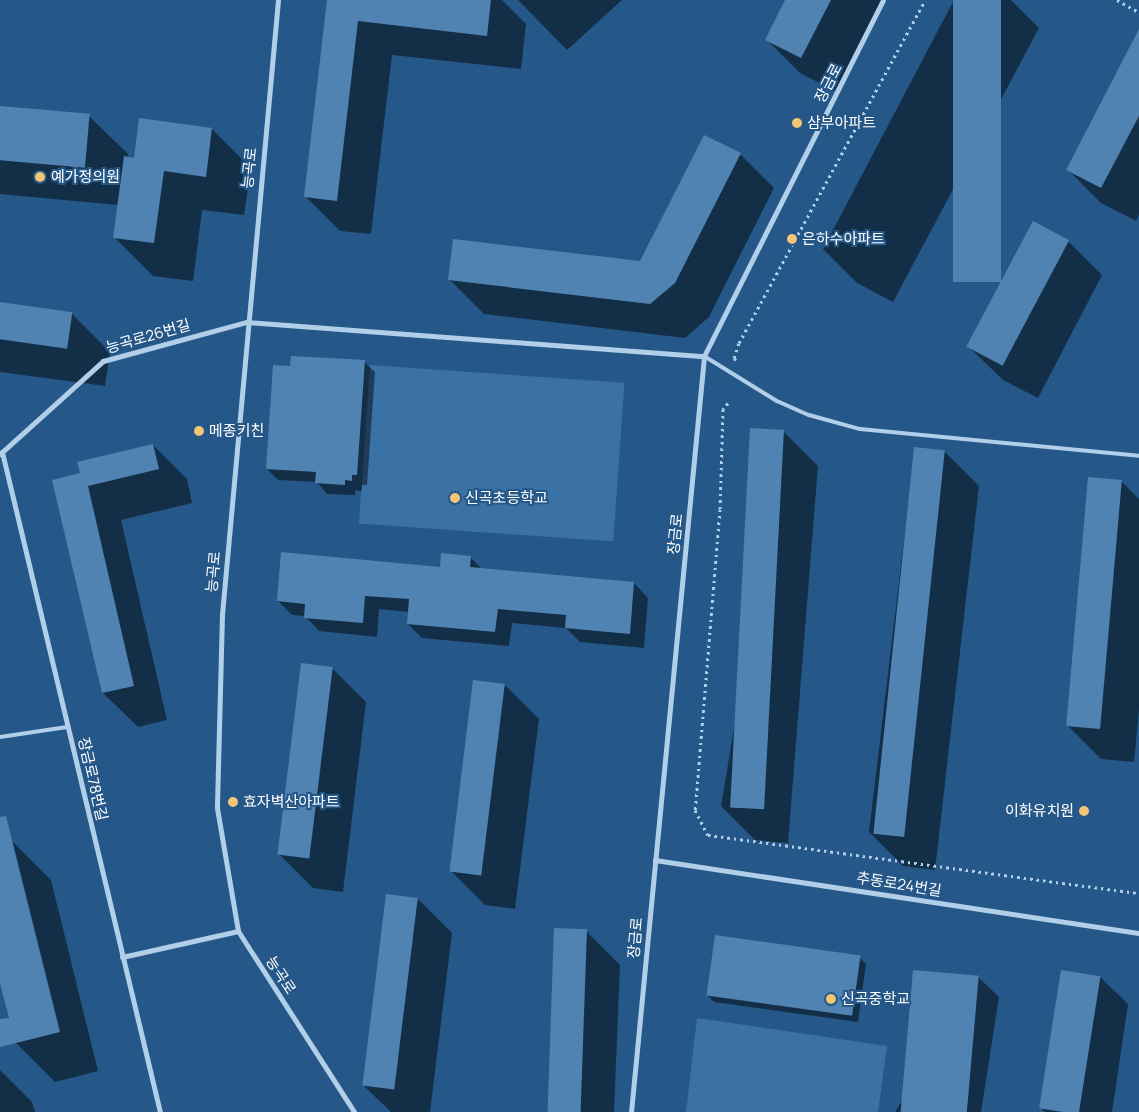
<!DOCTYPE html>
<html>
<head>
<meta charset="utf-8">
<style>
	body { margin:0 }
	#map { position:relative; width:1139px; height:1112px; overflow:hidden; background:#255888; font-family:Manrope,"Noto Sans KR",sans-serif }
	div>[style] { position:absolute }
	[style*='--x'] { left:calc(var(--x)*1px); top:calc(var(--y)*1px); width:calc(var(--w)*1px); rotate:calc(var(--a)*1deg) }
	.green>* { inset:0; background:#3a72a5; transform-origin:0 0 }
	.shadow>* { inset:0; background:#0007 }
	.building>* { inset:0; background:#5183b2; transform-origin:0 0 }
	.path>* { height:3px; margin-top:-1.5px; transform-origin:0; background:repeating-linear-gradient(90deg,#b1cfe9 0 2.5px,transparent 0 6.5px) }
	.lane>* { height:4px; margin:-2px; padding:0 2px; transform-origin:2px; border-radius:2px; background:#b1cfe9 }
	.street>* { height:5px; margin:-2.5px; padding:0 2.5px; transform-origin:2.5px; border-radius:2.5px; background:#b1cfe9 }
	.dots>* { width:14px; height:14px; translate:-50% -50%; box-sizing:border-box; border:2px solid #255888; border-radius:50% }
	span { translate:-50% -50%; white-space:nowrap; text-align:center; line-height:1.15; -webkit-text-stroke:4px #255888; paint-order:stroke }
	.street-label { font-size:15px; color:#fff }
	.poi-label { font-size:15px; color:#fff }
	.left { translate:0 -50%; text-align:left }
	.right { translate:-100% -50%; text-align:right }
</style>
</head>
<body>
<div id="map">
	<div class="green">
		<i style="left:370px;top:365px;width:255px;height:159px;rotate:4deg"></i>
		<i style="clip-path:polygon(697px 1018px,887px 1046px,878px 1112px,686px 1112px)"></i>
	</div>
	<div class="shadow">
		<i style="clip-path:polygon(328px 0,502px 0,526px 24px,521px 69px,392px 55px,371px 234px,340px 231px,306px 197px)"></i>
		<i style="clip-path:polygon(518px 0,622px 0,567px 50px)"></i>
		<i style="clip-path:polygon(787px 0,882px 0,835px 91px,800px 73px,766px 39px)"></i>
		<i style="clip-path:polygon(954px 0,1011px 0,1039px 28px,893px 302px,857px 283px,823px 249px)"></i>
		<i style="clip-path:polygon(1139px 49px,1139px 215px,1136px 221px,1101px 203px,1067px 169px)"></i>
		<i style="clip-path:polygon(0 107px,89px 116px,128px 154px,128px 158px,135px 159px,212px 129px,251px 168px,244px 215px,202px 210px,193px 281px,153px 276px,114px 237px,118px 205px,0 194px)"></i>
		<i style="clip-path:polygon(704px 136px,740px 154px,774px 188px,709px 317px,685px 338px,484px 314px,450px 280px,640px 262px)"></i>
		<i style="clip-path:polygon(1068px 241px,1102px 275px,1038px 398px,1003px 380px,969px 347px)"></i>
		<i style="clip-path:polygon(0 303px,71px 313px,110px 352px,105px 386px,0 372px)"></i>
		<i style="clip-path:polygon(364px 362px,375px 372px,367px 485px,362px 485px,362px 491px,355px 490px,355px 495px,327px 494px,317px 482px,278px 480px,267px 469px,292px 368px)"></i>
		<i style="clip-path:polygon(784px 432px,818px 466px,788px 843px,755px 840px,721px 806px)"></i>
		<i style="clip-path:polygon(153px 445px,187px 479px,192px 503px,121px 520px,167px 720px,138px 727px,103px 693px,54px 480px,81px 474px)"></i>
		<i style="clip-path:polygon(915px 448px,945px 452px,979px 486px,935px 870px,903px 866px,869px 832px)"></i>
		<i style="clip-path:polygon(1089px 479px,1122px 482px,1139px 499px,1139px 710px,1134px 762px,1101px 759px,1067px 725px)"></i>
		<i style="clip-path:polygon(471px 558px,483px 570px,634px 583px,648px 598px,644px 648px,580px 642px,566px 628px,512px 623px,509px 646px,422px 638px,408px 624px,409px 612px,379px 609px,377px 637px,319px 631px,305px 616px,292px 615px,278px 601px,441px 568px)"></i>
		<i style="clip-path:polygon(332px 668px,366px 702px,343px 892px,313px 888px,279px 854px)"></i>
		<i style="clip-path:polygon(505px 685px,539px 719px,515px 909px,485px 905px,451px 871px)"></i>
		<i style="clip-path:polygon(12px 841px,51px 880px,98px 1071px,55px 1082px,16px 1043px,0 978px,0 844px)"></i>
		<i style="clip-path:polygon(418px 899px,452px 933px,430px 1112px,391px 1112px,364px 1086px)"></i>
		<i style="clip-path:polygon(586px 931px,620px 965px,614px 1112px,548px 1112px)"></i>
		<i style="clip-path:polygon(859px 957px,866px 964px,858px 1022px,714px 1002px,707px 995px)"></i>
		<i style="clip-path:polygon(978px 977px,999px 997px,981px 1112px,895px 1112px)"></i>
		<i style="clip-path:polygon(1100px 977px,1128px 1004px,1112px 1112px,1045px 1112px,1042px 1109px)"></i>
		<i style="clip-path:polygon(0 1070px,32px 1102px,35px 1112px,0 1112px)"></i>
	</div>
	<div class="building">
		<i style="clip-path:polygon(327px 0,491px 0,487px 36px,358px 21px,337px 201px,304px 197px)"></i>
		<i style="clip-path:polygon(785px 0,831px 0,801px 58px,765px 40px)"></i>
		<i style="left:953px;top:0;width:48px;height:282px"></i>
		<i style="clip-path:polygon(1139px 29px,1139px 116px,1101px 188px,1066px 170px)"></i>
		<i style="left:0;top:106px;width:90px;height:54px;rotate:5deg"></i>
		<i style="clip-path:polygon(139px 118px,212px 128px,206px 177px,164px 171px,154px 243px,113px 238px,124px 156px,134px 158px)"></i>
		<i style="clip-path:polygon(704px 135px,741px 153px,675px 283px,650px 304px,448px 280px,453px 239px,640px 261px)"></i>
		<i style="left:1033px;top:221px;width:41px;height:142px;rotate:28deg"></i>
		<i style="left:0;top:302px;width:73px;height:37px;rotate:8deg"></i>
		<i style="clip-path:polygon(291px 356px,365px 360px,357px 475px,352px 475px,352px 481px,345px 480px,345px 485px,315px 483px,316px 472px,266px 469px,273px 365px,290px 366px)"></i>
		<i style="left:750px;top:428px;width:34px;height:380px;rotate:3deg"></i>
		<i style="clip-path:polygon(153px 444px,159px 469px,88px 486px,134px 686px,102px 693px,52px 480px,80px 473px,77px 462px)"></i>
		<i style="left:914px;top:447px;width:31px;height:389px;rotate:6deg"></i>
		<i style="left:1088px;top:477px;width:34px;height:250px;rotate:5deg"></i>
		<i style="clip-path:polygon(281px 552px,440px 567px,441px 553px,471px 556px,470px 567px,634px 582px,630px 634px,565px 628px,566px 615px,498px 609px,495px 632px,407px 624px,409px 599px,365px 596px,363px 623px,304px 618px,305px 604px,277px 601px)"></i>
		<i style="left:301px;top:663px;width:32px;height:193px;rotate:7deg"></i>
		<i style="left:473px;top:680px;width:32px;height:193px;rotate:7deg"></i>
		<i style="clip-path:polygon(6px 816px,60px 1032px,0 1047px,0 1019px,9px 1018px,0 983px,0 817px)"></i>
		<i style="left:386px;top:894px;width:32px;height:193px;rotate:7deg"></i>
		<i style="left:554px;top:928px;width:33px;height:184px;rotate:2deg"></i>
		<i style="left:715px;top:935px;width:147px;height:61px;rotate:8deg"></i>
		<i style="left:913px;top:970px;width:66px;height:143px;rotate:5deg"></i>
		<i style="left:1061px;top:970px;width:40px;height:140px;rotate:9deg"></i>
	</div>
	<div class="path">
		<i style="--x:1117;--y:0;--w:25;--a:29"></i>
		<i style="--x:736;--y:360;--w:3;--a:-135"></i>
		<i style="--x:734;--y:358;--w:16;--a:-72"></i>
		<i style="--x:739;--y:343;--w:390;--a:-61.5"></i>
		<i style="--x:728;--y:403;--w:8;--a:130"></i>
		<i style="--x:723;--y:409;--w:100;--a:91.7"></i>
		<i style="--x:720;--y:509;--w:302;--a:94.7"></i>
		<i style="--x:695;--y:810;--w:28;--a:63"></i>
		<i style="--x:708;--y:835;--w:435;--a:7.7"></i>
	</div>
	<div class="lane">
		<i style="--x:704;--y:356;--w:86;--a:31.7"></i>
		<i style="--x:777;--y:401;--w:35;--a:24"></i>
		<i style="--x:809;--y:415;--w:53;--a:15.4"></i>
		<i style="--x:860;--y:429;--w:280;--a:5.5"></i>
		<i style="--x:0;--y:737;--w:68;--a:-8.5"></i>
	</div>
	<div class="street">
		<i style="--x:278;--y:0;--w:617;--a:95.21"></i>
		<i style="--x:222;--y:614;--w:194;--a:91.5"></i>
		<i style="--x:217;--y:808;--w:125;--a:80.3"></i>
		<i style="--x:238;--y:931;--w:215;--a:57.3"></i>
		<i style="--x:2;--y:452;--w:679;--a:76.54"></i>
		<i style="--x:0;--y:454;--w:139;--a:-42.1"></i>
		<i style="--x:103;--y:361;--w:149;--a:-15.2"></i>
		<i style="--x:247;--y:322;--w:458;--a:4.3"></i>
		<i style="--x:655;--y:860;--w:489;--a:8.6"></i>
		<i style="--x:122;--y:957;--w:119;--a:-12.6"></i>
		<i style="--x:631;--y:1112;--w:760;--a:-84.48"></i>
		<i style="--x:704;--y:356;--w:398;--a:-63.3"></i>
	</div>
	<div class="dots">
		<i style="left:797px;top:123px;background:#f3c676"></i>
		<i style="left:40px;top:177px;background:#f3c676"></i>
		<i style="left:792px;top:239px;background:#f3c676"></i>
		<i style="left:199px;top:431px;background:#f3c676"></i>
		<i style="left:455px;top:498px;background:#f3c676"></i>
		<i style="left:233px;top:802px;background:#f3c676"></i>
		<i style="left:1084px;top:811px;background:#f3c676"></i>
		<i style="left:831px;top:999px;background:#f3c676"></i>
	</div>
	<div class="street-label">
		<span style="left:828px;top:83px;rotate:-63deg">장금로</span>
		<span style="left:249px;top:168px;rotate:-84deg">능곡로</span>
		<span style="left:148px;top:336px;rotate:-16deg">능곡로26번길</span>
		<span style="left:675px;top:534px;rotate:-84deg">장금로</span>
		<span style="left:213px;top:572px;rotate:-85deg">능곡로</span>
		<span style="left:93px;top:779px;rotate:77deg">장금로78번길</span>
		<span style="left:899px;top:884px;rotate:9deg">추동로24번길</span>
		<span style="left:635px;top:938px;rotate:-85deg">장금로</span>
		<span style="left:281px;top:975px;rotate:57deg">능곡로</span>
	</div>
	<div class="poi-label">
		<span class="left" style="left:807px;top:123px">삼부아파트</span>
		<span class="left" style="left:51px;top:177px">예가정의원</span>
		<span class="left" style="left:802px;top:239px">은하수아파트</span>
		<span class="left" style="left:209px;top:431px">메종키친</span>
		<span class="left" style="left:465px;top:498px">신곡초등학교</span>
		<span class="left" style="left:243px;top:802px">효자벽산아파트</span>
		<span class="right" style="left:1074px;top:811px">이화유치원</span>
		<span class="left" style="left:841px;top:999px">신곡중학교</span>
	</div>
</div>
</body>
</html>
